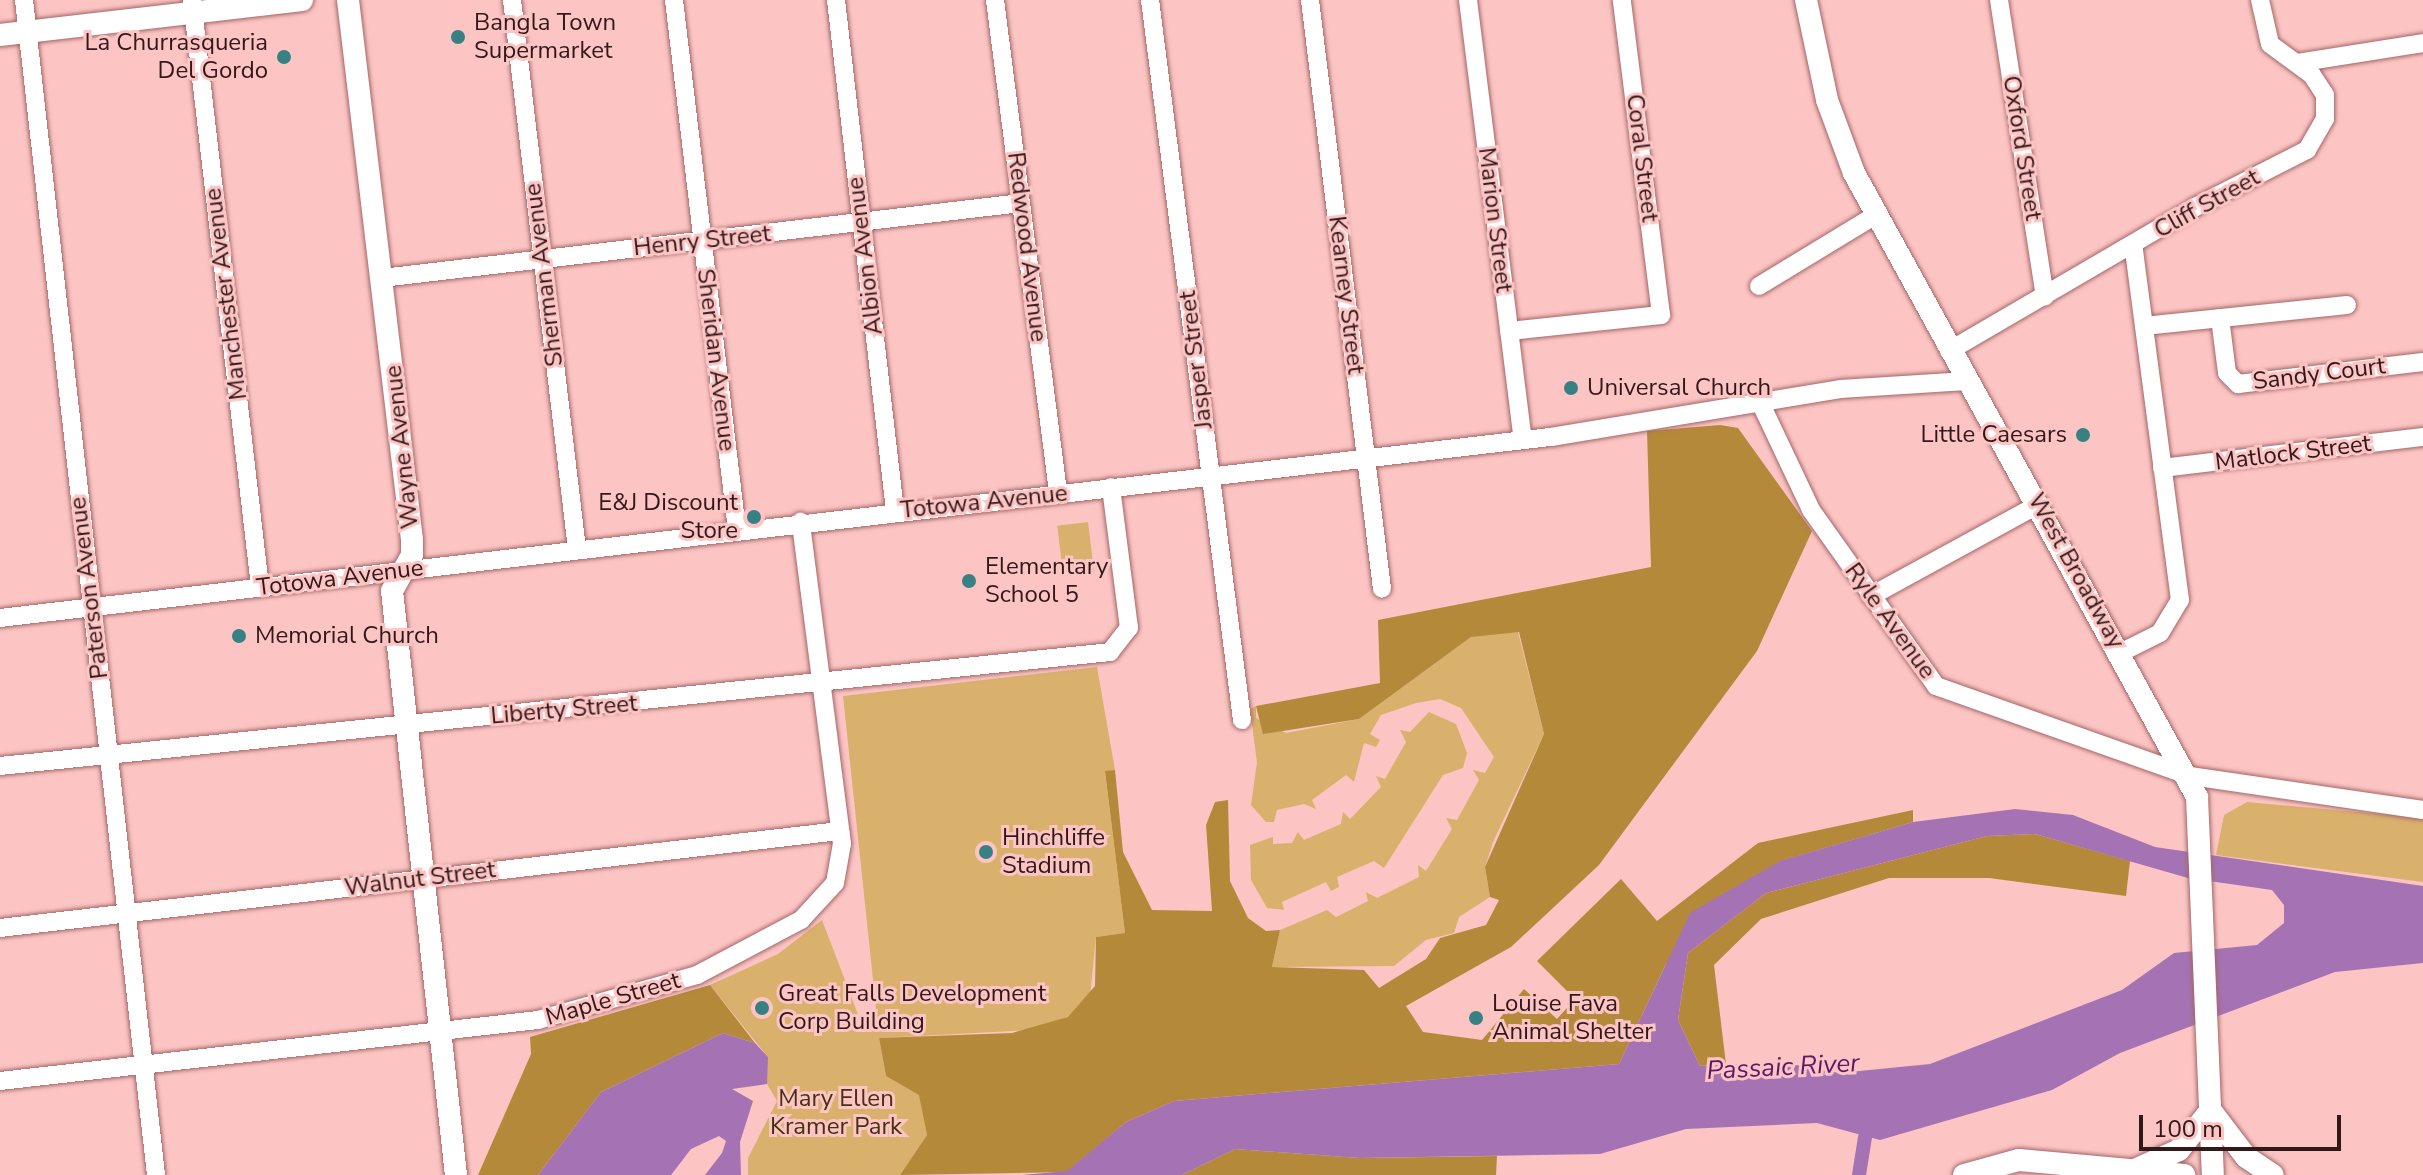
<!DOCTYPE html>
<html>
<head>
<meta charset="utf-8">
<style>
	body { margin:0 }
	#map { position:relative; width:2423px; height:1175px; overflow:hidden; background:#fcc5c4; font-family:"Nunito Sans",sans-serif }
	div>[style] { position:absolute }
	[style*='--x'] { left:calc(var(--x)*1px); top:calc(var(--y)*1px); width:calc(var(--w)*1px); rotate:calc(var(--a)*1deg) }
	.green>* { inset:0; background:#d9b06c; transform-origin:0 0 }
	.forest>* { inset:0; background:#b5893a }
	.water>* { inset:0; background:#a573b3 }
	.canal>* { height:14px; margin:-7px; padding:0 7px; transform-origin:7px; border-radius:7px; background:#a573b3 }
	.roads { filter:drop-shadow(0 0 2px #a46667) drop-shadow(0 0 2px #a46667) }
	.minor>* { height:18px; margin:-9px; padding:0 9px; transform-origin:9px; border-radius:9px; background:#fff }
	.major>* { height:22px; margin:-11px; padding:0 11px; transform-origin:11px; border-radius:11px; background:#fff }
	.dots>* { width:22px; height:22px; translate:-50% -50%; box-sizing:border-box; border:4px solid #fcc5c4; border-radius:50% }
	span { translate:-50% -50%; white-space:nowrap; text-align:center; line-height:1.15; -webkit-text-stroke:6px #fcc5c4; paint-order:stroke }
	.poi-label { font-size:24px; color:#311819 }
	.left { translate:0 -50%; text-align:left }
	.right { translate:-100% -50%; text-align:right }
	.street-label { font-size:24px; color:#311819 }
	.park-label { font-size:24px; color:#44310f }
	.water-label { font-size:26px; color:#591868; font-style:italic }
	.scale { position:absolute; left:2139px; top:1115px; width:202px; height:36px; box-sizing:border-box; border:4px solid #311819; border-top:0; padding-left:10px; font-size:24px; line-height:28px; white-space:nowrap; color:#311819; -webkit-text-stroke:6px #fcc5c4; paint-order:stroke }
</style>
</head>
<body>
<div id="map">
	<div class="green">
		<i style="left:1088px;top:522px;width:51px;height:31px;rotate:83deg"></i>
		<i style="clip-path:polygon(1495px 629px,1518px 632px,1544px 734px,1493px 842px,1485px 867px,1490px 897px,1459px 917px,1454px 933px,1426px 940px,1394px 966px,1272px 967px,1280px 930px,1327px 910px,1336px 917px,1368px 901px,1366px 892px,1377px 898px,1419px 877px,1418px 865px,1426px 871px,1452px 829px,1446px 818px,1457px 820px,1479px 780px,1473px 770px,1485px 773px,1494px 757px,1461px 708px,1440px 699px,1416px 703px,1381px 715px,1370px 734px,1380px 740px,1376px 747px,1364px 743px,1354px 782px,1346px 775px,1312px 800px,1316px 809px,1304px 804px,1277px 810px,1274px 822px,1266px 822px,1251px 805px,1257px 762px,1250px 709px,1256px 706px,1256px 718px,1286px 733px,1359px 719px,1471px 637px)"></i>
		<i style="clip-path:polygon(1097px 667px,1115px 770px,1105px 772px,1125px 933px,1096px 937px,1090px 997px,1068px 1017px,1030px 1030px,879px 1038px,886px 1076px,920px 1095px,927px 1135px,900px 1175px,748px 1175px,748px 1158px,777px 1101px,763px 1077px,768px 1057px,710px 985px,778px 954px,822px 920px,864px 1030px,878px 1027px,843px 696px)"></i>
		<i style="clip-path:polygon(1429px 712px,1456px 724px,1467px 753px,1463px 768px,1443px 775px,1384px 868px,1374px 861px,1337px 877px,1339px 887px,1331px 891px,1326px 882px,1282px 902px,1284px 910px,1267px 908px,1251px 880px,1250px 845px,1273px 837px,1273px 844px,1292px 843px,1298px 832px,1304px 840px,1341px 824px,1343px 812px,1350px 819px,1381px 787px,1376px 776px,1385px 779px,1406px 742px,1400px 730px,1410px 732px)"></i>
		<i style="clip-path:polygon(2247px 802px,2423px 818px,2423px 882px,2216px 855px,2224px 815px)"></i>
	</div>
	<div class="forest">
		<i style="clip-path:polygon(1720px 425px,1738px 428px,1812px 531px,1757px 651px,1599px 865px,1511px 947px,1406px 1006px,1423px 1032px,1482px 1040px,1524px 989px,1557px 1019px,1575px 999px,1537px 961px,1621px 879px,1657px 921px,1758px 843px,1913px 810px,1913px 822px,1781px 861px,1666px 964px,1619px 1064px,1174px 1101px,1126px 1122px,1067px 1172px,900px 1175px,927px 1135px,919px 1095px,886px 1076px,879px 1038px,1012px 1033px,1068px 1017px,1095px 986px,1096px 937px,1125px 933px,1105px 771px,1115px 770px,1123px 852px,1152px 910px,1212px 911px,1206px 825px,1215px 802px,1228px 800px,1230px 881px,1248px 918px,1266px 931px,1280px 930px,1272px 967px,1364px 970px,1379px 988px,1426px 959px,1440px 938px,1486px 925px,1499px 900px,1490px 897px,1485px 867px,1544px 734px,1519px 632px,1471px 637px,1359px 719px,1263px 734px,1256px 706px,1380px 683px,1378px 620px,1651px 567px,1647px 431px)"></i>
		<i style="clip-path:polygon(2035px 834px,2130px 861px,2126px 896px,1989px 878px,1889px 878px,1761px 919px,1714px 965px,1726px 1064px,1700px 1066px,1678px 1020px,1688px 953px,1766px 893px,1987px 836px)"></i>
		<i style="clip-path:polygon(710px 985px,755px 1043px,723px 1033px,601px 1092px,538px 1175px,478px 1175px,531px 1054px,530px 1037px)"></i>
		<i style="clip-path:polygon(1235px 1149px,1360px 1158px,1497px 1156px,1496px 1175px,1182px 1175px)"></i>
	</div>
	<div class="water">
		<i style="clip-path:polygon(evenodd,2015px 809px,2073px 815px,2155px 847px,2423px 886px,2423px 963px,2335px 972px,2120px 1053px,2052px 1090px,1880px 1140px,1817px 1123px,1686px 1129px,1600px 1154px,1360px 1158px,1235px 1149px,1182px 1175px,1022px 1175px,1067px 1171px,1126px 1122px,1174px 1101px,1619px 1064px,1690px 913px,1780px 861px,1913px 822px,2015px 809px,2035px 834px,2188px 878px,2272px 890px,2284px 905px,2284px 923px,2257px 945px,2174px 953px,2122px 990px,1930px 1064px,1839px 1073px,1780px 1062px,1700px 1066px,1678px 1020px,1688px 953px,1766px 893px,1987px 836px,2035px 834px)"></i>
		<i style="clip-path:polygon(723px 1033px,755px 1043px,768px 1057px,767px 1084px,732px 1089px,753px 1101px,740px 1142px,741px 1175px,705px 1175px,722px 1153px,726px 1141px,719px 1136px,691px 1149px,671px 1175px,538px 1175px,601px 1092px)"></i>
	</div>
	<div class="canal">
		<i style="--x:1859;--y:1175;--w:39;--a:-81"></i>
	</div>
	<div class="roads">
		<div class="minor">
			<i style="--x:24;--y:0;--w:1182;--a:83.59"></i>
			<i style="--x:192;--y:0;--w:591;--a:83.39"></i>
			<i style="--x:512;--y:0;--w:553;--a:83.25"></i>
			<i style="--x:674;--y:0;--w:534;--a:83.22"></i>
			<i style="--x:836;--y:0;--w:514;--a:83.41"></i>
			<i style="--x:995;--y:0;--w:497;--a:82.7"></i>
			<i style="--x:1150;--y:0;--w:726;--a:82.72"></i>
			<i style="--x:1310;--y:0;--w:593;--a:83.03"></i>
			<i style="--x:1468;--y:0;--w:443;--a:82.9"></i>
			<i style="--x:1999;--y:0;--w:300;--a:81.2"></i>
			<i style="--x:2297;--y:63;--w:128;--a:-9"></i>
			<i style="--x:382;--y:278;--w:643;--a:-6.69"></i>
			<i style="--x:1759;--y:286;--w:137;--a:-31.3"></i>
			<i style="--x:2220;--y:318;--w:55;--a:82.7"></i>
			<i style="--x:2227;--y:373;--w:16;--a:45"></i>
			<i style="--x:2238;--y:384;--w:186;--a:-6.8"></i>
			<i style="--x:2144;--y:326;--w:204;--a:-5.9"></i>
			<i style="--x:1509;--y:331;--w:153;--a:-6"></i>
			<i style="--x:1661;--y:315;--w:317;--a:-97.1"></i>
			<i style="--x:1949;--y:351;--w:285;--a:-30.3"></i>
			<i style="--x:2195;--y:207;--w:126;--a:-27"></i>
			<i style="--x:2307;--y:150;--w:36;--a:-60"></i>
			<i style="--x:2325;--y:119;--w:24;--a:-90"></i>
			<i style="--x:2325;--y:95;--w:24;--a:-123"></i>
			<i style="--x:2312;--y:75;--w:52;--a:-143.6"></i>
			<i style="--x:2270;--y:44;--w:45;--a:-102.8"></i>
			<i style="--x:1761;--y:404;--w:117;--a:64.7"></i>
			<i style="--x:1811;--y:510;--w:216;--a:54.6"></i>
			<i style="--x:1936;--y:686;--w:269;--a:19.5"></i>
			<i style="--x:2190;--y:776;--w:235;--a:8.3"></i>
			<i style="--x:2162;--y:468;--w:263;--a:-6.8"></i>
			<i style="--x:1871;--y:596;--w:192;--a:-28.7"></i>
			<i style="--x:0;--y:618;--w:1562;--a:-6.66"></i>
			<i style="--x:1551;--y:437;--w:293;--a:-9.4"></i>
			<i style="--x:1840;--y:389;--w:127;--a:-3.6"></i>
			<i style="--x:2122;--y:652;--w:42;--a:-26.6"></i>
			<i style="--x:2160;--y:633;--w:39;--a:-59"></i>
			<i style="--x:2180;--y:600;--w:358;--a:-97.5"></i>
			<i style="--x:0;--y:766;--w:1116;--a:-5.86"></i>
			<i style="--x:1110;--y:652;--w:31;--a:-52"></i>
			<i style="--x:1129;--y:628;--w:142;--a:-97.3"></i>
			<i style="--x:0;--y:928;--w:846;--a:-6.59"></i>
			<i style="--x:0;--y:1081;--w:541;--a:-6.47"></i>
			<i style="--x:538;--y:1020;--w:165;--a:-15.8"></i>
			<i style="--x:697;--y:975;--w:118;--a:-27.9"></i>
			<i style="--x:801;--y:920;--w:50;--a:-47.4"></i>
			<i style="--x:835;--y:883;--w:40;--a:-80"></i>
			<i style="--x:842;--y:844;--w:325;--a:-97.3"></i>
		</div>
		<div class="major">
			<i style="--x:348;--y:0;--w:544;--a:83.24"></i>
			<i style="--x:412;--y:540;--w:15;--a:90"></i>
			<i style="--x:412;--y:555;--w:41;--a:119.1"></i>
			<i style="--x:392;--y:591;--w:587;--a:83.75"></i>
			<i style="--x:1806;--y:0;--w:102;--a:78.1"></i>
			<i style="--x:1827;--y:100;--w:78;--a:69.7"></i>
			<i style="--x:1854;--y:173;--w:712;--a:61.2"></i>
			<i style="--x:2197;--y:797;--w:378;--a:87.6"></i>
			<i style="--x:0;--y:35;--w:304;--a:-6.6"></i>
			<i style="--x:2211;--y:1111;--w:58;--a:52.7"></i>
			<i style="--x:2246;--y:1157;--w:32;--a:34"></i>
			<i style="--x:2139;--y:1168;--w:44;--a:-24.2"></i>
			<i style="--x:2179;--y:1150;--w:50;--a:-51.5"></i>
			<i style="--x:1964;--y:1175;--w:57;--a:-15.3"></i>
			<i style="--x:2019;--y:1160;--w:166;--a:5.2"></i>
		</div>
	</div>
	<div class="dots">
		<i style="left:458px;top:37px;background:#378083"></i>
		<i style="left:284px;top:57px;background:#378083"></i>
		<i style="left:1571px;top:388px;background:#378083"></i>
		<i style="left:2083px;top:435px;background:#378083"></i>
		<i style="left:754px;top:517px;background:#378083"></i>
		<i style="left:969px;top:581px;background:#378083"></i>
		<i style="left:239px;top:636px;background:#378083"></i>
		<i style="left:986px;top:852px;background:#378083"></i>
		<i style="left:762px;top:1008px;background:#378083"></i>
		<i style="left:1476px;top:1018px;background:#378083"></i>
	</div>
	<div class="poi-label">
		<span class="left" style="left:474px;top:37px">Bangla Town<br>Supermarket</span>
		<span class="right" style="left:268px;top:57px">La Churrasqueria<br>Del Gordo</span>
		<span class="left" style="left:1587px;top:388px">Universal Church</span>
		<span class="right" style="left:2067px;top:435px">Little Caesars</span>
		<span class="right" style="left:738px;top:517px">E&amp;J Discount<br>Store</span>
		<span class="left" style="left:985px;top:581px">Elementary<br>School 5</span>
		<span class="left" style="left:255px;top:636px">Memorial Church</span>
		<span class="left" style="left:1002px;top:852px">Hinchliffe<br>Stadium</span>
		<span class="left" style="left:778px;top:1008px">Great Falls Development<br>Corp Building</span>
		<span class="left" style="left:1492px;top:1018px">Louise Fava<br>Animal Shelter</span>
	</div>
	<div class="street-label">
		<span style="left:2022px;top:148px;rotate:81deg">Oxford Street</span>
		<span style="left:1642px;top:158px;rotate:83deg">Coral Street</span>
		<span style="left:2207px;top:204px;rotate:-29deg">Cliff Street</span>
		<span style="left:1495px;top:220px;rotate:83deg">Marion Street</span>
		<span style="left:702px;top:241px;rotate:-6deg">Henry Street</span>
		<span style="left:1027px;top:247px;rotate:83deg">Redwood Avenue</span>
		<span style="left:865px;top:256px;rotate:-97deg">Albion Avenue</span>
		<span style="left:544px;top:275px;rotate:-97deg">Sherman Avenue</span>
		<span style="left:226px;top:294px;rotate:-97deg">Manchester Avenue</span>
		<span style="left:1346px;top:295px;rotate:83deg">Kearney Street</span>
		<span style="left:716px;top:360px;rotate:83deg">Sheridan Avenue</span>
		<span style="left:1196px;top:360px;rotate:-97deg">Jasper Street</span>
		<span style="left:2319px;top:374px;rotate:-7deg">Sandy Court</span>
		<span style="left:402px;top:447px;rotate:-96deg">Wayne Avenue</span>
		<span style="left:2293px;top:453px;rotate:-7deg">Matlock Street</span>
		<span style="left:984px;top:502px;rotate:-6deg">Totowa Avenue</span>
		<span style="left:2076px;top:571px;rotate:61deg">West Broadway</span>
		<span style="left:340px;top:578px;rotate:-7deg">Totowa Avenue</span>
		<span style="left:89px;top:588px;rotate:-97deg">Paterson Avenue</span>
		<span style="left:1890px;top:621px;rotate:54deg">Ryle Avenue</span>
		<span style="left:564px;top:710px;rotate:-5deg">Liberty Street</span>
		<span style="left:420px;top:879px;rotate:-7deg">Walnut Street</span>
		<span style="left:613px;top:999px;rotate:-16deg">Maple Street</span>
	</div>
	<div class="park-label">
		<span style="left:836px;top:1113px">Mary Ellen<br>Kramer Park</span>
	</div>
	<div class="water-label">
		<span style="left:1783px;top:1067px;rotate:-3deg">Passaic River</span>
	</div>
	<div class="scale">100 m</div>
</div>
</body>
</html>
